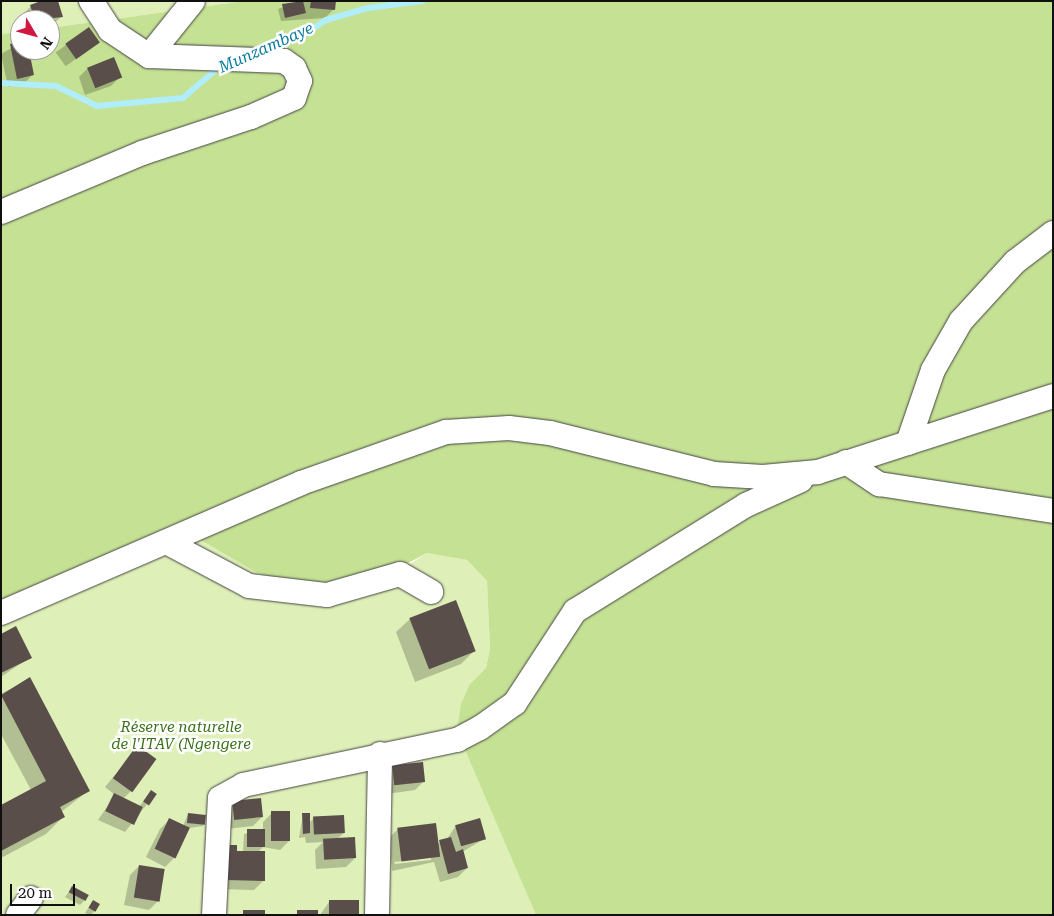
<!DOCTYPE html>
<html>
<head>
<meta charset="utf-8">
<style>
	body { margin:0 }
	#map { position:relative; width:1054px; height:916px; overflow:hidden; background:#fffaf3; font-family:"Roboto Serif",serif }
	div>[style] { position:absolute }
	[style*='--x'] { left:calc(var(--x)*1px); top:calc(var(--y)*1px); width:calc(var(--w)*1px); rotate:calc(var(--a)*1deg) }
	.green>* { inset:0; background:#deefb7 }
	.forest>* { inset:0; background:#c5e194 }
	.shadow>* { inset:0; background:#0003; transform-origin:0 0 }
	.stream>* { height:6px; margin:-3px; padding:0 3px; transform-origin:3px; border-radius:3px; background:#b1eefd }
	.building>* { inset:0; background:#5a4e4b; transform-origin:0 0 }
	.roads { filter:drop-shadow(0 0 1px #434343) drop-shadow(0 0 1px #434343) }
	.street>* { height:24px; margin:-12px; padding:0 12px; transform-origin:12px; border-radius:12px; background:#fff }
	span { translate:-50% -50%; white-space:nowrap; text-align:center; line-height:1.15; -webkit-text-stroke:5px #fff; paint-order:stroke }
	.park-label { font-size:15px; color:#3a7018; font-style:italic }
	.water-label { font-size:16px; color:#0b7aa1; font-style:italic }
	.frame { position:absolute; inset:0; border:2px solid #101010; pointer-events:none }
	.north { position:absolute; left:10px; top:10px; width:50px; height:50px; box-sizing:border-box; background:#fff; border:1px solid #9f9f9f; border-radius:50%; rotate:127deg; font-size:14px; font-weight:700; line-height:20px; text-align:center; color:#101010 }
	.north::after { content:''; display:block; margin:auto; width:18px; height:22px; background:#d01741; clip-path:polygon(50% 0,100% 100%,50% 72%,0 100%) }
	.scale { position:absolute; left:10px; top:884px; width:65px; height:22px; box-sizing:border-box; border:2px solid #101010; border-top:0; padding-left:6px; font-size:15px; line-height:18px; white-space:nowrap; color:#101010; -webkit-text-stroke:4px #fff; paint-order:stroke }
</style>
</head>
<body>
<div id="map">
	<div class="green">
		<i style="clip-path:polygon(1px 1px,244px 1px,50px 28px,50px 20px,20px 20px,20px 32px,1px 34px)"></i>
		<i style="clip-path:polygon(187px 532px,257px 573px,300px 585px,412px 563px,427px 553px,467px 560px,487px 581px,490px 649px,486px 668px,470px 684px,521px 879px,536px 915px,1px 915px,1px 612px)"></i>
	</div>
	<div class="forest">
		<i style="clip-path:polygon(244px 1px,1053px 1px,1053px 915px,536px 915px,457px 731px,461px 704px,470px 684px,486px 668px,490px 649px,487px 581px,467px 560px,427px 553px,387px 574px,342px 586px,300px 585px,257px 573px,187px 532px,1px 612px,1px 34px,20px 32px,20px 50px,50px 50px,50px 28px)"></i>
	</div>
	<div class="shadow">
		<i style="clip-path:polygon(300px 1px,335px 1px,334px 9px,325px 18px,281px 21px,278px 9px)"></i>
		<i style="clip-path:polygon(31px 6px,61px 17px,50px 27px,50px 20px,24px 20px,22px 15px)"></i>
		<i style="left:88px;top:29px;width:17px;height:40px;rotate:54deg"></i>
		<i style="clip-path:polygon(20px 43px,20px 50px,27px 50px,32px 75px,24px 84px,8px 87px,1px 54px)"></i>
		<i style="clip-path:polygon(88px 68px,120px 77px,111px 86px,85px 95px,79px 77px)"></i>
		<i style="clip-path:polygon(410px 619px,474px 651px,461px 664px,415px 682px,396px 632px)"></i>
		<i style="clip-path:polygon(1px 635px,30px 657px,1px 677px)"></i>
		<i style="clip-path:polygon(30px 679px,88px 791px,61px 812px,64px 816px,46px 834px,1px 858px,1px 806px,31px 790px,1px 734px,1px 694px)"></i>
		<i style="clip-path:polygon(138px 747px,131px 791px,123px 799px,139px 807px,147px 796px,155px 794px,125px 832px,98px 820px,115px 795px,105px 787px)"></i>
		<i style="clip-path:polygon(392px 766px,424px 781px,415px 790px,386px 794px,383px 775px)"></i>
		<i style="clip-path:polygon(233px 802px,262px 817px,253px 826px,226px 829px,224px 811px)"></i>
		<i style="clip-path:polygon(272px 813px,289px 841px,280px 850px,263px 847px,257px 853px,263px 881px,254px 890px,216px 889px,236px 852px,243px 852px,244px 834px,263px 830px,263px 822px)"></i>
		<i style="clip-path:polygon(188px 814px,205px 816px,203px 826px,189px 828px,174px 858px,165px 867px,146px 857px,160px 829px,169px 820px,183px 826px)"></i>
		<i style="clip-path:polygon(303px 815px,309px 823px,314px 818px,344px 833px,336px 840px,355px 858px,346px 867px,316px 869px,315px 850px,323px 842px,306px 843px,305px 837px,299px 838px)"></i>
		<i style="clip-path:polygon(evenodd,455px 827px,484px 839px,462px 852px,467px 868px,458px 877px,440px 882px,434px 862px,392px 871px,389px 838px,398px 829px,437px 844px,447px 839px,455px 827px,431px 857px,431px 860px,395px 864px,394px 862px,431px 857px)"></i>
		<i style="clip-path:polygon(139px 866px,158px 901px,149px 910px,124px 905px,130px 875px)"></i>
		<i style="clip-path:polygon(72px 888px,84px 901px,80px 905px,65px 897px)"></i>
		<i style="clip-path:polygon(93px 901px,95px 911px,90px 915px,85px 913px)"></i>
		<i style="clip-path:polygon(329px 902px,358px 915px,320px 915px)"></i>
	</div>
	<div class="stream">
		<i style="--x:249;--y:52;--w:52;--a:-16.7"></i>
		<i style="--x:299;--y:37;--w:32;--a:-32"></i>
		<i style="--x:326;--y:20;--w:44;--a:-15.9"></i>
		<i style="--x:368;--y:8;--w:55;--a:-7.3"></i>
		<i style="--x:1;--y:83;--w:55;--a:3.1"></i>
		<i style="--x:56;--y:86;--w:46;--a:26"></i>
		<i style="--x:97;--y:106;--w:86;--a:-5.3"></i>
		<i style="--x:183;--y:98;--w:49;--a:-40.9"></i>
	</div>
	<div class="building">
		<i style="clip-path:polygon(41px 1px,58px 1px,63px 17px,35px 20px,30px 5px)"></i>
		<i style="clip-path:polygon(303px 1px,306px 13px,285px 18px,282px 4px)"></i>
		<i style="clip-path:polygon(311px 1px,336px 1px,335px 10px,310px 8px)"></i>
		<i style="left:89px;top:27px;width:19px;height:29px;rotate:55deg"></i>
		<i style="clip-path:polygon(20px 42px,20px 50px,29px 50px,34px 75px,17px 79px,10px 44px)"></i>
		<i style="left:114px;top:57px;width:22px;height:29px;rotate:68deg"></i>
		<i style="left:456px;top:600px;width:55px;height:50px;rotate:69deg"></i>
		<i style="clip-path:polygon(16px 626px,32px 658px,1px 673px,1px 634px)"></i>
		<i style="clip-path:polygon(30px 677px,90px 791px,60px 807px,65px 817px,1px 851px,1px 805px,46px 781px,1px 695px)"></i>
		<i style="left:137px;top:745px;width:24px;height:41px;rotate:36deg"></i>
		<i style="left:423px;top:762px;width:20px;height:31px;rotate:84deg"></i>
		<i style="left:151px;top:790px;width:7px;height:14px;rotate:34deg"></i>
		<i style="left:114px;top:793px;width:32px;height:20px;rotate:26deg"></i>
		<i style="left:261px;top:798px;width:19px;height:29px;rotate:84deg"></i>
		<i style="left:271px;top:811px;width:19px;height:30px"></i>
		<i style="left:188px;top:813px;width:18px;height:10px;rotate:6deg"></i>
		<i style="clip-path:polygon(302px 813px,310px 813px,310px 833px,303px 834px)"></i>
		<i style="left:344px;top:815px;width:18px;height:31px;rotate:87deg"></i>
		<i style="left:169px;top:818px;width:23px;height:34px;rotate:25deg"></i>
		<i style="left:480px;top:818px;width:22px;height:26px;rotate:74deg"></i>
		<i style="left:436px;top:823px;width:34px;height:39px;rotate:83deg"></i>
		<i style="left:247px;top:829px;width:18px;height:18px"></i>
		<i style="left:355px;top:837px;width:21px;height:32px;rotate:87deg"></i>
		<i style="clip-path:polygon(451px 837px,456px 852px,463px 849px,468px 868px,448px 874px,439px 840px)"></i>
		<i style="clip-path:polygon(226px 845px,237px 845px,237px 851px,265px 851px,265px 881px,225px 880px)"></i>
		<i style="left:139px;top:865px;width:26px;height:33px;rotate:9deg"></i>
		<i style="left:72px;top:886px;width:19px;height:7px;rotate:28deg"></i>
		<i style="left:93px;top:900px;width:8px;height:9px;rotate:30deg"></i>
		<i style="left:329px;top:900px;width:30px;height:15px"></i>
		<i style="left:243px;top:910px;width:22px;height:5px"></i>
		<i style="left:297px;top:910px;width:21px;height:5px"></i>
	</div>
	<div class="roads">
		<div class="street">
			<i style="--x:149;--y:56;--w:70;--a:-51.3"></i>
			<i style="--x:1;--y:212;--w:153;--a:-22.7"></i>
			<i style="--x:142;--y:153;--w:115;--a:-18.3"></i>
			<i style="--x:251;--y:117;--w:47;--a:-23.8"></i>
			<i style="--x:294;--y:98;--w:18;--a:-71"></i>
			<i style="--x:300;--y:81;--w:14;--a:-115"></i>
			<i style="--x:294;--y:68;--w:12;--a:-145"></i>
			<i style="--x:284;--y:61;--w:135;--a:-177.9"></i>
			<i style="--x:149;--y:56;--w:47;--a:-146.3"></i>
			<i style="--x:110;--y:30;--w:35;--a:-123"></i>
			<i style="--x:908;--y:443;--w:77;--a:-71.1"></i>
			<i style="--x:933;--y:370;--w:56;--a:-60.3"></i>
			<i style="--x:961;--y:321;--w:80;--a:-47.5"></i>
			<i style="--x:1015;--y:262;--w:48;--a:-37.3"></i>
			<i style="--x:846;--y:462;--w:40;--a:34"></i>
			<i style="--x:879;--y:484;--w:176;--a:8.8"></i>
			<i style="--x:166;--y:542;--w:94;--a:27.9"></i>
			<i style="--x:249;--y:586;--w:79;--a:6.6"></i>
			<i style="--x:327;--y:595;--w:76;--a:-16"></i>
			<i style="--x:400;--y:574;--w:36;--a:30"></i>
			<i style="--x:1;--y:613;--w:327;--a:-23.4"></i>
			<i style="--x:301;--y:483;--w:154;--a:-19.4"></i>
			<i style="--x:446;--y:432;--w:63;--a:-3.6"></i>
			<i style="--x:509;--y:428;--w:41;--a:7"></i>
			<i style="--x:550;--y:433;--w:169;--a:14"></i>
			<i style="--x:714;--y:474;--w:49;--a:3.5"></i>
			<i style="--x:763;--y:477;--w:55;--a:-5.2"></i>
			<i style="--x:818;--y:472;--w:247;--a:-17.9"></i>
			<i style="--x:18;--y:915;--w:21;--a:-53"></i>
			<i style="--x:214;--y:915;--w:117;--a:-87.1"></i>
			<i style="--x:220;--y:798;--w:26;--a:-29"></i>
			<i style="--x:243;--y:785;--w:219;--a:-11.9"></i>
			<i style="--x:457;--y:740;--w:26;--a:-28"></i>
			<i style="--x:480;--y:728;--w:43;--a:-35.5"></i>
			<i style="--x:515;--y:703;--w:110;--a:-56.9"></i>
			<i style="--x:575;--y:611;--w:201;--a:-31.8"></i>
			<i style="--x:746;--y:505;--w:60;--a:-24.4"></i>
			<i style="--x:377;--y:915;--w:161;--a:-88.9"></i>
		</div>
	</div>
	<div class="park-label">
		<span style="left:181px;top:736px">Réserve naturelle<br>de l'ITAV (Ngengere</span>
	</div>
	<div class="water-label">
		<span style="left:266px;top:48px;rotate:-24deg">Munzambaye</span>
	</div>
	<div class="frame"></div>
	<div class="north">N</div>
	<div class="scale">20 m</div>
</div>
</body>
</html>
